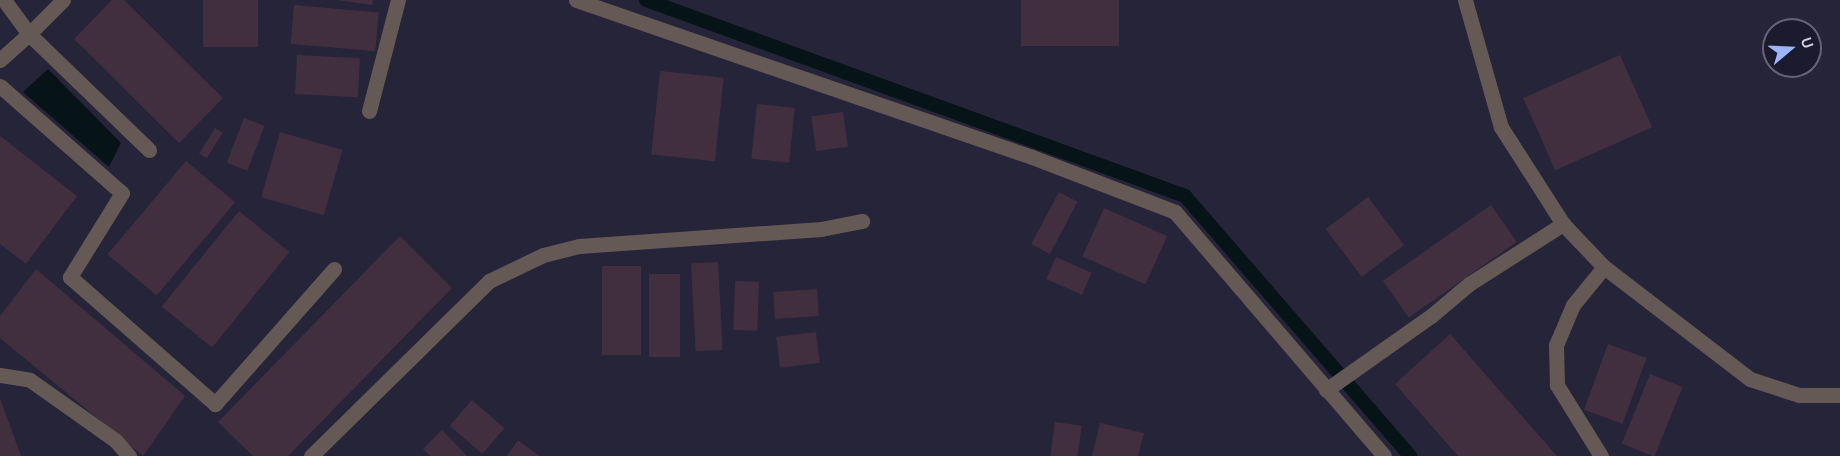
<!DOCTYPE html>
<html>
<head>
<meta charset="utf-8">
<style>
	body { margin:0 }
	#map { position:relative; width:1840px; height:456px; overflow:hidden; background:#262438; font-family:Karla,sans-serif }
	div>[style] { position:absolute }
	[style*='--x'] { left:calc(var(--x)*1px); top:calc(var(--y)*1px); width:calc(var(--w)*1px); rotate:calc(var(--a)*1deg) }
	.water>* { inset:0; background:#071417 }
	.stream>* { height:14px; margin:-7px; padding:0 7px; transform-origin:7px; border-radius:7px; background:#071417 }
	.building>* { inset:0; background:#412f40; transform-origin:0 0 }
	.service>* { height:15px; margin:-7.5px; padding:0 7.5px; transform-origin:7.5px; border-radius:7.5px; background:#655956 }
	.minor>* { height:15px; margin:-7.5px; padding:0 7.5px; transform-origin:7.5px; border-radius:7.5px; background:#655956 }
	span { translate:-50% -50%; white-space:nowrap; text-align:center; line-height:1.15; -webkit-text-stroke:4.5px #1c1a2e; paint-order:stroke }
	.north { position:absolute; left:1762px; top:18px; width:60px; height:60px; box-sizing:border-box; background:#1c1a2e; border:2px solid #666476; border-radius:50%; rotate:71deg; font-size:16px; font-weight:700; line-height:24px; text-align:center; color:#d4d3e1 }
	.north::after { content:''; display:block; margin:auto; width:21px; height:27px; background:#9bb4fd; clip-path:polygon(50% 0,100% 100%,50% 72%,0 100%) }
</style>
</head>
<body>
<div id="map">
	<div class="water">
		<i style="clip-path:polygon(48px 69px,121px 143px,109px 167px,23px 92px)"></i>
	</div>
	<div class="stream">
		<i style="--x:646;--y:0;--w:574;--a:19.98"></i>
		<i style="--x:1185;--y:196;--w:344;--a:49.1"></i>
	</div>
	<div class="building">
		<i style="clip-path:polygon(112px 0,124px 0,223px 98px,179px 143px,74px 39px)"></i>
		<i style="left:203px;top:0;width:55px;height:47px"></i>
		<i style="clip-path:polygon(337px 0,373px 0,372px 5px)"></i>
		<i style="left:1021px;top:0;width:98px;height:46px"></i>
		<i style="left:294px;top:5px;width:85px;height:39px;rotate:5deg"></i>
		<i style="left:297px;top:55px;width:63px;height:39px;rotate:3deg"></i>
		<i style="left:1620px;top:55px;width:79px;height:106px;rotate:66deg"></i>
		<i style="left:660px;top:71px;width:64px;height:84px;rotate:6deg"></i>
		<i style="left:757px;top:104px;width:38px;height:55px;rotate:6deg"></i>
		<i style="left:843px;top:112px;width:35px;height:32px;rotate:82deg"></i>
		<i style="left:244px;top:118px;width:22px;height:48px;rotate:21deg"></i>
		<i style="left:215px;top:128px;width:9px;height:30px;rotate:32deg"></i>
		<i style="left:280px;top:132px;width:65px;height:68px;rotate:16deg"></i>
		<i style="clip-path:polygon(0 136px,77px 196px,26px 264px,0 244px)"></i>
		<i style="left:186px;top:161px;width:64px;height:122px;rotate:40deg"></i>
		<i style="left:1059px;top:192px;width:21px;height:59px;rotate:28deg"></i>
		<i style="left:1368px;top:197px;width:60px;height:53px;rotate:53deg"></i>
		<i style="left:1491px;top:205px;width:45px;height:132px;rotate:55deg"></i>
		<i style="left:1104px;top:208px;width:69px;height:53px;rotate:24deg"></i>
		<i style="left:239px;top:211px;width:65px;height:123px;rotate:39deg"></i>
		<i style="clip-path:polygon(400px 236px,452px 288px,288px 456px,253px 456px,218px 422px)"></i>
		<i style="left:1056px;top:257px;width:39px;height:24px;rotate:24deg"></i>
		<i style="left:718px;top:262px;width:88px;height:27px;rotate:87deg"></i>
		<i style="left:602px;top:266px;width:39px;height:89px"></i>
		<i style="clip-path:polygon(36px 269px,185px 396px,143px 456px,0 338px,0 316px)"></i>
		<i style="left:649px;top:274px;width:31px;height:83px"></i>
		<i style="left:735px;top:281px;width:24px;height:49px;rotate:2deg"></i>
		<i style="left:817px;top:289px;width:27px;height:44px;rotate:86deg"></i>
		<i style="left:816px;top:332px;width:31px;height:40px;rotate:83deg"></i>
		<i style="clip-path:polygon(1450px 334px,1506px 398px,1557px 456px,1458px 456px,1395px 384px)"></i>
		<i style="left:1608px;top:344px;width:41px;height:70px;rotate:20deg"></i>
		<i style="left:1650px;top:374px;width:35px;height:75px;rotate:22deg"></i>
		<i style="clip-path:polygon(0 398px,21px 456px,0 456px)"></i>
		<i style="left:472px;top:400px;width:43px;height:34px;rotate:41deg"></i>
		<i style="left:1055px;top:422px;width:27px;height:34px;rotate:8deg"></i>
		<i style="clip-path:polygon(1100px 423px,1144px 433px,1138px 456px,1092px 456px)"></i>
		<i style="clip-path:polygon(442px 430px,467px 456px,430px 456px,423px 449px)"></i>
		<i style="clip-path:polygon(518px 440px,539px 456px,507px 456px)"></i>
	</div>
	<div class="service">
		<i style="--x:0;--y:60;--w:39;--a:-42"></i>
		<i style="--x:29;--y:34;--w:42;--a:-126.3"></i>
		<i style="--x:0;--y:86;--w:162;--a:41.3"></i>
		<i style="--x:122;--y:193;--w:99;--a:121.8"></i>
		<i style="--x:70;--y:277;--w:193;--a:41.2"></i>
		<i style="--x:215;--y:404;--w:180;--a:-48.6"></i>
	</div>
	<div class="minor">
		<i style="--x:63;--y:0;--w:48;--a:135"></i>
		<i style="--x:29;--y:34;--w:167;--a:44"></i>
		<i style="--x:576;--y:0;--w:482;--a:19"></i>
		<i style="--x:1032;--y:157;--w:153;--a:21"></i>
		<i style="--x:1175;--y:212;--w:321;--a:49.4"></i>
		<i style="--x:1465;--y:0;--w:132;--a:74.2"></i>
		<i style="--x:1501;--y:127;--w:115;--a:57.4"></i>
		<i style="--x:1563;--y:224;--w:59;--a:46.4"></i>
		<i style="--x:1604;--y:267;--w:184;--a:37.5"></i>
		<i style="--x:1750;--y:379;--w:52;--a:18.1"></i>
		<i style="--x:1799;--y:395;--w:41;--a:0"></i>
		<i style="--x:369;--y:111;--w:115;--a:-75.4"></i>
		<i style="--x:0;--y:375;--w:30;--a:9"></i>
		<i style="--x:30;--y:380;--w:105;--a:35.3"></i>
		<i style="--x:116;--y:441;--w:20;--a:49"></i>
		<i style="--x:1326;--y:390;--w:128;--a:-35.2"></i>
		<i style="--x:1431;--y:316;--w:50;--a:-40.1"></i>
		<i style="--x:1469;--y:284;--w:112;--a:-32.6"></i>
		<i style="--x:311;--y:456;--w:250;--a:-44.5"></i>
		<i style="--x:489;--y:281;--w:60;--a:-25.7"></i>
		<i style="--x:543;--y:255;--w:37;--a:-14"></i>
		<i style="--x:579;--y:246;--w:243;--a:-4"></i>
		<i style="--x:821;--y:229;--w:42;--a:-11"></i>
		<i style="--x:1601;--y:456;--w:84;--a:-121.8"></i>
		<i style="--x:1557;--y:385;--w:40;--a:-91.4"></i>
		<i style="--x:1556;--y:345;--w:43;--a:-67"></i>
		<i style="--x:1573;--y:305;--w:49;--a:-50.8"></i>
	</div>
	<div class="north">U</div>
</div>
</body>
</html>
